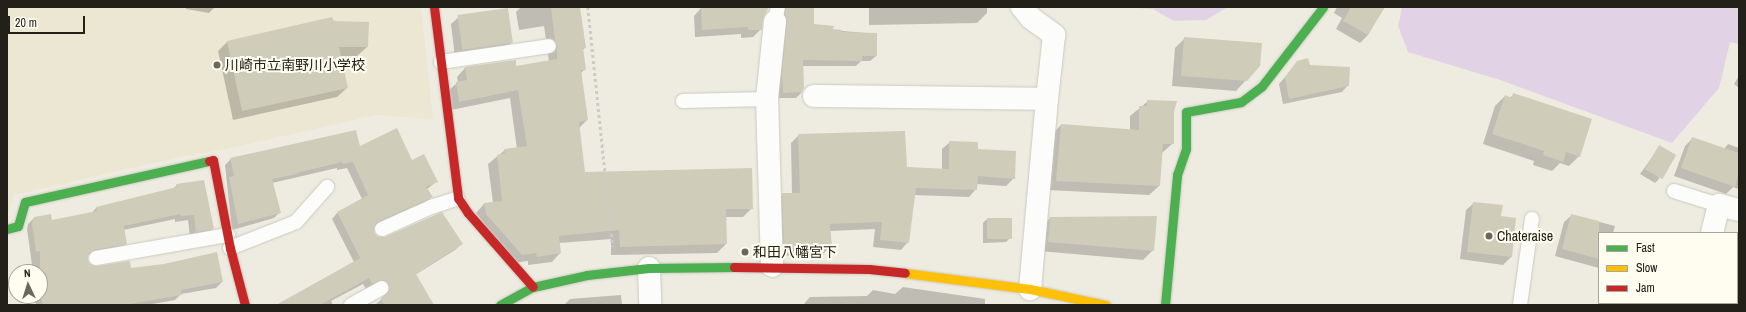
<!DOCTYPE html>
<html>
<head>
<meta charset="utf-8">
<style>
	body { margin:0 }
	#map { position:relative; width:1746px; height:312px; overflow:hidden; background:#eeece0; font-family:"Archivo Narrow","Noto Sans JP",sans-serif }
	div>[style] { position:absolute }
	[style*='--x'] { left:calc(var(--x)*1px); top:calc(var(--y)*1px); width:calc(var(--w)*1px); rotate:calc(var(--a)*1deg) }
	.built>* { inset:0; background:#ebe7d2 }
	.green>* { inset:0; background:#e1d3e5 }
	.shadow>* { inset:0; background:#0003; transform-origin:0 0 }
	.building>* { inset:0; background:#cfccba; transform-origin:0 0 }
	.path>* { height:2.5px; margin-top:-1.25px; transform-origin:0; background:repeating-linear-gradient(90deg,#cccbc7 0 3px,transparent 0 6px) }
	.roads { filter:drop-shadow(0 0 1px #cbc9c0) drop-shadow(0 0 1px #cbc9c0) }
	.lane>* { height:14px; margin:-7px; padding:0 7px; transform-origin:7px; border-radius:7px; background:#fcfcfa }
	.street>* { height:22px; margin:-11px; padding:0 11px; transform-origin:11px; border-radius:11px; background:#fcfcfa }
	.fast>* { height:9px; margin:-4.5px; padding:0 4.5px; transform-origin:4.5px; border-radius:4.5px; background:#4caf50 }
	.slow>* { height:9px; margin:-4.5px; padding:0 4.5px; transform-origin:4.5px; border-radius:4.5px; background:#ffc107 }
	.jam>* { height:9px; margin:-4.5px; padding:0 4.5px; transform-origin:4.5px; border-radius:4.5px; background:#c62828 }
	.dots>* { width:11px; height:11px; translate:-50% -50%; box-sizing:border-box; border:2px solid #fffcf0; border-radius:50% }
	span { translate:-50% -50%; white-space:nowrap; text-align:center; line-height:1.15; -webkit-text-stroke:4px #fffcf0; paint-order:stroke }
	.poi-label { font-size:14px; color:#222018 }
	.left { translate:0 -50%; text-align:left }
	.frame { position:absolute; inset:0; border:8px solid #222018; pointer-events:none }
	.legend { position:absolute; left:1598px; top:232px; width:140px; height:72px; box-sizing:border-box; background:#fffcf0; border:1px solid #a7a49a; margin:0; padding:5px 7px; list-style:none; font-size:12px; color:#222018 }
	.legend li { display:flex; align-items:center; gap:8px; height:20px }
	.legend b { width:20px; border:1px solid #a7a49a }
	.north { position:absolute; left:8px; top:264px; width:40px; height:40px; box-sizing:border-box; background:#fffcf0; border:1px solid #a7a49a; border-radius:50%; rotate:356deg; font-size:11px; font-weight:700; line-height:16px; text-align:center; color:#222018 }
	.north::after { content:''; display:block; margin:auto; width:14px; height:18px; background:#69675e; clip-path:polygon(50% 0,100% 100%,50% 72%,0 100%) }
	.scale { position:absolute; left:8px; top:16px; width:77px; height:18px; box-sizing:border-box; border:2px solid #222018; border-top:0; padding-left:5px; font-size:12px; line-height:14px; white-space:nowrap; color:#222018; -webkit-text-stroke:3px #fffcf0; paint-order:stroke }
</style>
</head>
<body>
<div id="map">
	<div class="built">
		<i style="clip-path:polygon(7px 7px,420px 7px,422px 15px,433px 119px,376px 115px,226px 149px,180px 157px,14px 195px,7px 216px)"></i>
	</div>
	<div class="green">
		<i style="clip-path:polygon(1123px 7px,1228px 7px,1206px 20px,1174px 21px,1153px 9px)"></i>
		<i style="clip-path:polygon(1402px 7px,1739px 7px,1739px 44px,1730px 42px,1719px 88px,1672px 143px,1500px 80px,1408px 52px,1398px 26px)"></i>
	</div>
	<div class="shadow">
		<i style="clip-path:polygon(186px 7px,215px 7px,209px 13px,186px 9px)"></i>
		<i style="clip-path:polygon(521px 7px,578px 7px,585px 48px,582px 50px,585px 69px,580px 74px,587px 120px,579px 128px,584px 173px,752px 208px,743px 217px,725px 217px,726px 244px,717px 253px,611px 255px,611px 239px,559px 243px,560px 253px,552px 262px,528px 265px,528px 261px,513px 263px,476px 213px,484px 204px,493px 203px,488px 164px,505px 150px,517px 149px,510px 98px,451px 110px,448px 91px,458px 82px,457px 77px,465px 68px,516px 67px,549px 61px,544px 26px,519px 30px,516px 12px)"></i>
		<i style="clip-path:polygon(710px 7px,768px 7px,762px 19px,761px 29px,753px 37px,741px 38px,741px 34px,695px 37px,694px 16px,701px 8px)"></i>
		<i style="clip-path:polygon(786px 7px,813px 7px,813px 25px,832px 30px,876px 34px,876px 56px,870px 61px,861px 61px,856px 66px,803px 66px,802px 92px,796px 98px,778px 98px,781px 12px)"></i>
		<i style="clip-path:polygon(869px 7px,987px 7px,987px 13px,977px 23px,869px 25px)"></i>
		<i style="clip-path:polygon(1337px 7px,1383px 7px,1368px 35px,1360px 43px,1336px 29px,1342px 18px,1334px 13px)"></i>
		<i style="clip-path:polygon(459px 17px,512px 42px,504px 50px,455px 57px,451px 24px)"></i>
		<i style="clip-path:polygon(333px 22px,367px 47px,357px 56px,340px 56px,347px 88px,337px 97px,233px 120px,218px 51px,227px 42px)"></i>
		<i style="clip-path:polygon(1185px 38px,1246px 80px,1236px 91px,1172px 86px,1175px 48px)"></i>
		<i style="clip-path:polygon(1298px 62px,1309px 66px,1348px 85px,1342px 92px,1283px 104px,1279px 84px)"></i>
		<i style="clip-path:polygon(1739px 76px,1739px 88px,1734px 84px)"></i>
		<i style="clip-path:polygon(1514px 94px,1579px 156px,1569px 166px,1560px 163px,1552px 171px,1533px 165px,1534px 161px,1483px 144px,1495px 106px,1505px 96px,1510px 98px)"></i>
		<i style="clip-path:polygon(1147px 102px,1172px 112px,1172px 144px,1162px 153px,1159px 186px,1149px 195px,1047px 190px,1052px 134px,1061px 125px,1130px 130px,1130px 116px)"></i>
		<i style="clip-path:polygon(799px 135px,906px 168px,942px 170px,942px 149px,950px 142px,977px 150px,1014px 178px,1006px 186px,976px 184px,976px 189px,969px 197px,914px 195px,908px 242px,901px 250px,873px 247px,875px 229px,830px 231px,831px 246px,823px 254px,777px 256px,775px 202px,783px 194px,792px 194px,791px 143px)"></i>
		<i style="clip-path:polygon(1693px 138px,1724px 149px,1728px 144px,1739px 148px,1739px 189px,1733px 187px,1726px 194px,1674px 176px,1685px 146px)"></i>
		<i style="clip-path:polygon(1660px 146px,1659px 179px,1655px 183px,1640px 174px)"></i>
		<i style="clip-path:polygon(359px 147px,411px 161px,437px 181px,426px 190px,431px 197px,426px 203px,374px 226px,374px 233px,377px 237px,461px 244px,455px 250px,415px 275px,432px 305px,375px 305px,384px 297px,384px 290px,366px 289px,363px 284px,331px 301px,333px 305px,279px 305px,354px 262px,332px 219px,337px 213px,362px 199px,347px 168px,337px 170px,337px 168px,272px 183px,280px 212px,274px 218px,232px 230px,225px 165px,231px 159px)"></i>
		<i style="clip-path:polygon(177px 185px,212px 229px,207px 234px,190px 237px,188px 220px,175px 222px,175px 219px,123px 230px,126px 244px,120px 249px,88px 255px,88px 264px,93px 267px,130px 269px,222px 282px,216px 288px,181px 294px,175px 300px,147px 305px,36px 305px,34px 296px,40px 296px,40px 272px,33px 272px,27px 229px,28px 224px,34px 218px,51px 222px,91px 214px,96px 208px,172px 190px)"></i>
		<i style="clip-path:polygon(1474px 203px,1500px 217px,1515px 219px,1511px 257px,1503px 265px,1460px 259px,1466px 210px)"></i>
		<i style="clip-path:polygon(1572px 215px,1615px 226px,1613px 233px,1599px 233px,1599px 268px,1555px 256px,1564px 222px)"></i>
		<i style="clip-path:polygon(1050px 218px,1153px 250px,1143px 260px,1039px 251px,1041px 228px)"></i>
		<i style="clip-path:polygon(987px 219px,1010px 238px,1006px 242px,983px 243px,983px 223px)"></i>
		<i style="clip-path:polygon(903px 287px,985px 299px,985px 305px,803px 305px,810px 297px,867px 296px,873px 290px,895px 294px)"></i>
		<i style="clip-path:polygon(621px 295px,622px 305px,564px 305px,570px 299px)"></i>
		<i style="left:1610px;top:303px;width:51px;height:2px"></i>
	</div>
	<div class="building">
		<i style="clip-path:polygon(551px 7px,580px 7px,586px 48px,583px 48px,586px 70px,581px 70px,588px 120px,579px 122px,585px 172px,752px 168px,753px 209px,726px 209px,727px 244px,620px 247px,619px 230px,559px 236px,561px 253px,537px 257px,536px 253px,522px 255px,486px 214px,484px 203px,502px 201px,497px 155px,505px 153px,504px 149px,527px 146px,518px 90px,459px 102px,456px 82px,467px 80px,465px 67px,516px 60px,516px 66px,557px 59px,557px 45px,555px 40px)"></i>
		<i style="clip-path:polygon(701px 7px,769px 7px,763px 19px,762px 30px,748px 30px,748px 27px,702px 30px)"></i>
		<i style="clip-path:polygon(786px 7px,814px 7px,814px 24px,834px 26px,833px 29px,842px 30px,842px 32px,877px 33px,877px 56px,862px 56px,862px 61px,803px 60px,804px 88px,802px 92px,783px 93px,782px 73px,787px 22px,785px 14px)"></i>
		<i style="clip-path:polygon(1351px 7px,1385px 7px,1368px 35px,1343px 21px)"></i>
		<i style="left:508px;top:8px;width:35px;height:51px;rotate:82deg"></i>
		<i style="clip-path:polygon(332px 17px,334px 21px,369px 22px,368px 47px,339px 47px,348px 88px,242px 111px,227px 41px)"></i>
		<i style="clip-path:polygon(1184px 37px,1262px 43px,1260px 66px,1247px 81px,1181px 76px)"></i>
		<i style="clip-path:polygon(1308px 58px,1310px 65px,1350px 67px,1349px 86px,1289px 99px,1285px 77px,1297px 61px)"></i>
		<i style="clip-path:polygon(1513px 93px,1592px 119px,1580px 157px,1566px 152px,1563px 162px,1543px 155px,1544px 151px,1492px 134px,1505px 95px,1512px 98px)"></i>
		<i style="clip-path:polygon(1147px 100px,1177px 101px,1174px 112px,1174px 144px,1163px 144px,1160px 186px,1056px 181px,1061px 124px,1139px 130px,1139px 106px,1147px 106px)"></i>
		<i style="clip-path:polygon(397px 128px,412px 160px,424px 154px,438px 182px,426px 187px,433px 197px,379px 221px,375px 224px,374px 232px,377px 236px,385px 237px,442px 212px,463px 244px,416px 274px,434px 305px,384px 305px,381px 298px,389px 292px,389px 284px,382px 280px,372px 284px,369px 278px,320px 305px,276px 305px,360px 258px,337px 212px,368px 195px,353px 162px,343px 164px,342px 162px,297px 173px,297px 174px,272px 179px,281px 213px,238px 224px,229px 177px,234px 176px,230px 158px,356px 130px,360px 146px)"></i>
		<i style="clip-path:polygon(905px 131px,907px 167px,949px 169px,949px 141px,978px 142px,978px 149px,1016px 151px,1015px 179px,978px 176px,977px 190px,916px 188px,909px 243px,880px 240px,882px 222px,830px 224px,832px 247px,784px 249px,782px 193px,800px 193px,798px 134px)"></i>
		<i style="clip-path:polygon(1692px 137px,1739px 153px,1739px 173px,1735px 187px,1681px 168px)"></i>
		<i style="left:1659px;top:145px;width:20px;height:28px;rotate:30deg"></i>
		<i style="clip-path:polygon(204px 180px,214px 229px,196px 232px,194px 215px,181px 216px,180px 214px,124px 226px,127px 244px,94px 250px,88px 255px,88px 260px,90px 264px,97px 266px,130px 261px,131px 268px,164px 264px,217px 252px,223px 282px,181px 290px,182px 295px,124px 305px,43px 305px,40px 291px,40px 251px,36px 252px,32px 223px,34px 217px,51px 214px,52px 220px,97px 211px,96px 207px,177px 187px,176px 184px)"></i>
		<i style="clip-path:polygon(1473px 202px,1503px 205px,1501px 216px,1516px 218px,1512px 257px,1467px 252px)"></i>
		<i style="clip-path:polygon(1571px 214px,1599px 221px,1599px 259px,1562px 249px)"></i>
		<i style="clip-path:polygon(1157px 216px,1154px 251px,1048px 242px,1050px 217px)"></i>
		<i style="left:987px;top:218px;width:25px;height:21px"></i>
	</div>
	<div class="path">
		<i style="--x:588;--y:7;--w:241;--a:84.1"></i>
	</div>
	<div class="roads">
		<div class="lane">
			<i style="--x:775;--y:21;--w:14;--a:-78"></i>
			<i style="--x:441;--y:62;--w:109;--a:-8.4"></i>
			<i style="--x:683;--y:101;--w:84;--a:-1.4"></i>
			<i style="--x:1674;--y:191;--w:47;--a:17.3"></i>
			<i style="--x:382;--y:229;--w:54;--a:-24.2"></i>
			<i style="--x:431;--y:207;--w:28;--a:-18"></i>
			<i style="--x:230;--y:248;--w:71;--a:-21.5"></i>
			<i style="--x:296;--y:222;--w:47;--a:-48.5"></i>
			<i style="--x:96;--y:258;--w:134;--a:-9.9"></i>
			<i style="--x:351;--y:305;--w:35;--a:-29"></i>
			<i style="--x:1520;--y:305;--w:87;--a:-82.1"></i>
		</div>
		<div class="street">
			<i style="--x:1022;--y:7;--w:14;--a:51"></i>
			<i style="--x:1031;--y:18;--w:29;--a:36"></i>
			<i style="--x:1054;--y:35;--w:64;--a:96.2"></i>
			<i style="--x:1047;--y:99;--w:191;--a:95.1"></i>
			<i style="--x:814;--y:96;--w:233;--a:0.7"></i>
			<i style="--x:1712;--y:233;--w:29;--a:-76"></i>
			<i style="--x:1719;--y:205;--w:21;--a:14"></i>
			<i style="--x:772;--y:266;--w:167;--a:-91.7"></i>
			<i style="--x:767;--y:99;--w:78;--a:-84.1"></i>
			<i style="--x:649;--y:268;--w:37;--a:88"></i>
			<i style="--x:1694;--y:305;--w:2;--a:-63"></i>
		</div>
		<div class="fast">
			<i style="--x:7;--y:229;--w:11;--a:-15"></i>
			<i style="--x:18;--y:226;--w:25;--a:-74"></i>
			<i style="--x:25;--y:202;--w:189;--a:-12.6"></i>
			<i style="--x:500;--y:305;--w:38;--a:-29"></i>
			<i style="--x:533;--y:287;--w:55;--a:-12.5"></i>
			<i style="--x:587;--y:275;--w:62;--a:-6.4"></i>
			<i style="--x:649;--y:268;--w:85;--a:-0.7"></i>
			<i style="--x:1165;--y:305;--w:131;--a:-84.7"></i>
			<i style="--x:1177;--y:175;--w:28;--a:-71"></i>
			<i style="--x:1186;--y:149;--w:37;--a:-90"></i>
			<i style="--x:1186;--y:112;--w:56;--a:-10.3"></i>
			<i style="--x:1241;--y:102;--w:26;--a:-37"></i>
			<i style="--x:1262;--y:86;--w:100;--a:-52.3"></i>
		</div>
		<div class="slow">
			<i style="--x:905;--y:273;--w:126;--a:7.3"></i>
			<i style="--x:1030;--y:289;--w:78;--a:11.9"></i>
		</div>
		<div class="jam">
			<i style="--x:434;--y:7;--w:193;--a:82.8"></i>
			<i style="--x:458;--y:198;--w:18;--a:56"></i>
			<i style="--x:468;--y:213;--w:98;--a:48.7"></i>
			<i style="--x:209;--y:161;--w:4;--a:-14"></i>
			<i style="--x:213;--y:160;--w:90;--a:79.1"></i>
			<i style="--x:230;--y:248;--w:59;--a:75.3"></i>
			<i style="--x:734;--y:267;--w:135;--a:0.8"></i>
			<i style="--x:869;--y:269;--w:36;--a:6"></i>
		</div>
	</div>
	<div class="dots">
		<i style="left:217px;top:65px;background:#69675e"></i>
		<i style="left:1489px;top:236px;background:#69675e"></i>
		<i style="left:745px;top:252px;background:#69675e"></i>
	</div>
	<div class="poi-label">
		<span class="left" style="left:225px;top:65px">川崎市立南野川小学校</span>
		<span class="left" style="left:1497px;top:236px">Chateraise</span>
		<span class="left" style="left:753px;top:252px">和田八幡宮下</span>
	</div>
	<div class="frame"></div>
	<ul class="legend">
	<li><b style="height:5px;background:#4caf50"></b>Fast</li>
	<li><b style="height:5px;background:#ffc107"></b>Slow</li>
	<li><b style="height:5px;background:#c62828"></b>Jam</li>
	</ul>
	<div class="north">N</div>
	<div class="scale">20 m</div>
</div>
</body>
</html>
